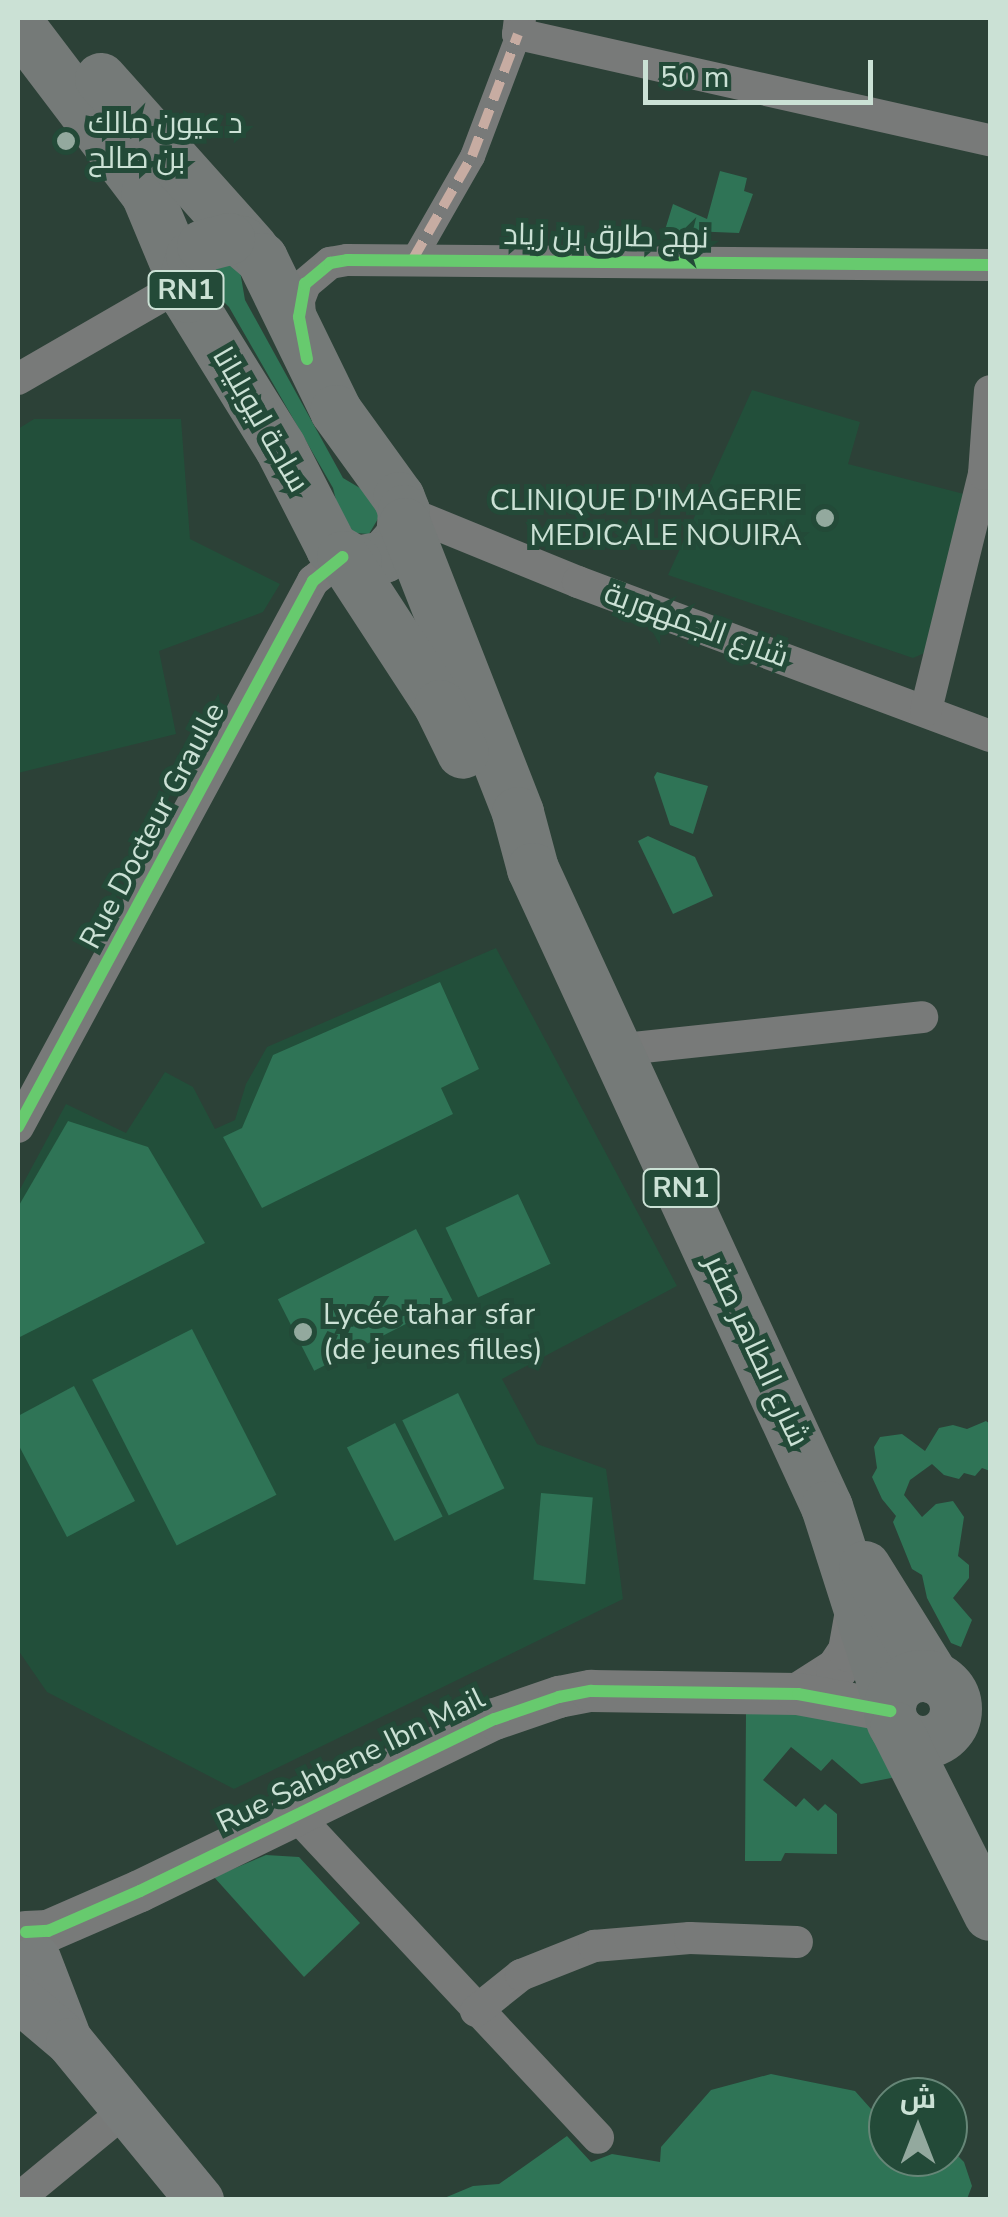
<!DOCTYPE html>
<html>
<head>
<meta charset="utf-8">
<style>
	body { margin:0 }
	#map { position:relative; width:1008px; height:2217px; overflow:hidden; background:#2c4137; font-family:"Nunito Sans",Cairo,sans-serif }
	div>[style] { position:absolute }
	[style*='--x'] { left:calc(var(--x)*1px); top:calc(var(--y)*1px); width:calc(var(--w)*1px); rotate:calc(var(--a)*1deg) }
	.built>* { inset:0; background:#224f3a }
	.green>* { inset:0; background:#2f7456; transform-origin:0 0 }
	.pedestrian>* { height:25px; margin:-12.5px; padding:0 12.5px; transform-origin:12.5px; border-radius:12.5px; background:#787a79 }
	.minor>* { height:32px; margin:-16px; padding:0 16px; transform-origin:16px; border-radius:16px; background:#787a79 }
	.tertiary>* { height:42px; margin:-21px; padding:0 21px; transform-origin:21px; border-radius:21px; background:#787a79 }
	.secondary>* { height:48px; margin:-24px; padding:0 24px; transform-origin:24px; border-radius:24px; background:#787c7b }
	.primary>* { height:52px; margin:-26px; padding:0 26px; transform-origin:26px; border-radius:26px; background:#757a78 }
	.primary>.ring { margin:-26px; padding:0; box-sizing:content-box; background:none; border:52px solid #757a78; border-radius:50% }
	.quiet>* { height:10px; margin-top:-5px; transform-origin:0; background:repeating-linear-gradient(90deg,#c7aca2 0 20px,transparent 0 30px) }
	.cycleway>* { height:12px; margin:-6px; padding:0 6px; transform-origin:6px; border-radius:6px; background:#67ca6e }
	.dots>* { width:28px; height:28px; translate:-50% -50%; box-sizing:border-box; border:5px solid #234a38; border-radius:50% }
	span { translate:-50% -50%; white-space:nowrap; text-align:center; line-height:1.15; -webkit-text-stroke:10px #234a38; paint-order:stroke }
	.shield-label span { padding:2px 8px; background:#234a38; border:2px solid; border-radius:8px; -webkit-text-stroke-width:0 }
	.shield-label { font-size:28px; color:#cbe1d5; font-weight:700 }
	.poi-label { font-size:30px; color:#cbe1d5 }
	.left { translate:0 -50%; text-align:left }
	.right { translate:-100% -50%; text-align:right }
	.street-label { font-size:30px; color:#cbe1d5 }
	.frame { position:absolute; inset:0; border:20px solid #cbe1d5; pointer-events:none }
	.north { position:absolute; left:868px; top:2077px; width:100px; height:100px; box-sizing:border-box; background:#234a38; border:2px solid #668677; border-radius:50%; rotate:0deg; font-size:28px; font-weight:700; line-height:40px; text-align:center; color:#cbe1d5 }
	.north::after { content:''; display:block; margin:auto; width:35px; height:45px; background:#93a99e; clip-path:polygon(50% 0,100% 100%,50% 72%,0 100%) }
	.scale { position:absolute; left:643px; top:60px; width:230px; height:45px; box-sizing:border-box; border:5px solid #cbe1d5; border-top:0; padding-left:12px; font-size:30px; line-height:35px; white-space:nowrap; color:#cbe1d5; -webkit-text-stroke:8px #234a38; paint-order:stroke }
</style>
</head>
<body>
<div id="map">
	<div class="built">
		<i style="clip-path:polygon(752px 390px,860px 422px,848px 464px,964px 494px,927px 652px,913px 658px,668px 575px)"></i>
		<i style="clip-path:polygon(34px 419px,181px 419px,190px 539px,280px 584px,263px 612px,159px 651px,176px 734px,18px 773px,18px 429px)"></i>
		<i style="clip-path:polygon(496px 948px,677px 1286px,502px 1379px,537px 1444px,606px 1469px,623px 1599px,234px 1789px,47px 1692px,18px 1650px,18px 1193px,66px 1104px,126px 1133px,165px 1072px,193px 1087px,215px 1129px,235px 1120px,246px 1084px,267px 1047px)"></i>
	</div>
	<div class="green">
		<i style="clip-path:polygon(720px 171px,747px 178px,744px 191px,753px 194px,739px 233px,665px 230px,673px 204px,707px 219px)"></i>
		<i style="clip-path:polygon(221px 261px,240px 271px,245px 300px,343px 478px,370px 494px,379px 517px,369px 534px,354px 533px,338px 508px,333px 488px,229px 307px,210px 288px,208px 271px)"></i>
		<i style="clip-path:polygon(657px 772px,708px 786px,693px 834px,670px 825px,654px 777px)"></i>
		<i style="clip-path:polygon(648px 836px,695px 857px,713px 896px,673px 914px,638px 841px)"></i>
		<i style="clip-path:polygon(440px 982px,479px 1069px,441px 1088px,453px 1114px,262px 1208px,223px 1137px,242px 1128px,273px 1055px)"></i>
		<i style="clip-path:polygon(68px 1121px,148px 1147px,205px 1243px,18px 1338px,18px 1207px)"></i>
		<i style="left:518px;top:1194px;width:77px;height:80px;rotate:65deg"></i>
		<i style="left:416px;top:1229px;width:80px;height:155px;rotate:63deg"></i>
		<i style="left:192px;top:1329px;width:186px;height:112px;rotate:63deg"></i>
		<i style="clip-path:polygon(74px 1386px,135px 1501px,67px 1537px,18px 1444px,18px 1416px)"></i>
		<i style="left:458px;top:1393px;width:106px;height:62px;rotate:64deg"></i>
		<i style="clip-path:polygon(986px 1421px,990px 1424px,990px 1471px,982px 1468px,975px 1476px,964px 1473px,959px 1479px,944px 1475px,932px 1464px,910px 1480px,904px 1495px,922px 1517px,936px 1504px,953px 1501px,964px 1517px,958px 1556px,969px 1565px,969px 1578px,953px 1598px,972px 1620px,961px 1647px,951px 1643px,927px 1598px,922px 1575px,912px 1569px,893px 1522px,896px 1516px,882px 1499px,872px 1477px,877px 1468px,874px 1447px,880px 1437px,902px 1434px,925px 1451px,939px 1428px,953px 1425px,967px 1429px)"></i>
		<i style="left:395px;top:1423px;width:105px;height:54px;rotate:63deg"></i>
		<i style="left:541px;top:1493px;width:52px;height:87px;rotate:5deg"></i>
		<i style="clip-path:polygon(746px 1711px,827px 1714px,855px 1721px,875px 1732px,901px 1776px,861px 1784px,832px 1759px,821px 1771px,791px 1747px,763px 1780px,796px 1807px,804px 1798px,818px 1811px,825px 1804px,837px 1814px,837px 1854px,785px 1853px,781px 1861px,745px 1861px)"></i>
		<i style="clip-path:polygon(266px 1855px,299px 1857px,360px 1923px,304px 1977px,214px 1877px)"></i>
		<i style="clip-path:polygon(771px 2074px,855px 2091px,888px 2128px,888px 2157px,948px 2157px,950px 2148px,964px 2162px,972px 2186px,967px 2199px,442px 2199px,473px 2186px,499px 2184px,567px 2136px,591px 2162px,612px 2154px,660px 2162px,661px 2147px,711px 2090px)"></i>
	</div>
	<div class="pedestrian">
		<i style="--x:413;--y:259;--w:119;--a:-60.2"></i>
		<i style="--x:472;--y:156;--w:130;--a:-69.3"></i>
	</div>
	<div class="minor">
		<i style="--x:520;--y:18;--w:16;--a:97"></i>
		<i style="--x:518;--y:34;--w:484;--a:12.7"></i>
		<i style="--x:301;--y:330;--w:30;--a:-94"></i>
		<i style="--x:299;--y:300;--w:17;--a:-69"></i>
		<i style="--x:305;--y:284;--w:33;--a:-40"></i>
		<i style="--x:330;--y:263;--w:17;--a:-10"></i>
		<i style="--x:347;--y:260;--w:643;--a:0.45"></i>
		<i style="--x:18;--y:379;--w:192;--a:-30"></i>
		<i style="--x:404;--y:511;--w:188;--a:22.2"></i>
		<i style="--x:578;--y:582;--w:440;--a:20.5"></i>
		<i style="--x:926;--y:710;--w:243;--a:-76.2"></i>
		<i style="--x:984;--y:474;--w:83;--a:-85.9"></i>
		<i style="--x:615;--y:1050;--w:309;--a:-6.1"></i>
		<i style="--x:18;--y:1127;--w:621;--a:-61.62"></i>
		<i style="--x:313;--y:581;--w:38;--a:-39"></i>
		<i style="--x:296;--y:1815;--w:442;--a:46.9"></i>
		<i style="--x:476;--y:2011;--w:58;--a:-38.7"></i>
		<i style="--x:521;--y:1975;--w:79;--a:-21.7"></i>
		<i style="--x:594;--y:1946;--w:96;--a:-4.8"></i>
		<i style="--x:690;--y:1938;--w:107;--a:2.1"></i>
		<i style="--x:18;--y:2199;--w:140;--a:-39.5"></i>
	</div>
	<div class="tertiary">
		<i style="--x:798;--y:1694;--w:46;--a:-32.7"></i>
		<i style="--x:837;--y:1669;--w:22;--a:-56"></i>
		<i style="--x:849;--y:1651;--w:46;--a:-79.9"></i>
		<i style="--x:26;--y:1932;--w:22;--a:-3"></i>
		<i style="--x:48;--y:1931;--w:100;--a:-23.5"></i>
		<i style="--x:140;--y:1891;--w:394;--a:-25.9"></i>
		<i style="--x:495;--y:1719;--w:68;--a:-19"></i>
		<i style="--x:559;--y:1697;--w:33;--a:-11"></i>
		<i style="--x:591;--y:1691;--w:207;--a:0.8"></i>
		<i style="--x:798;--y:1694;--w:94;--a:10.5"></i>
	</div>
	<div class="secondary">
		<i style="--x:37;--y:1959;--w:80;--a:68.9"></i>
		<i style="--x:18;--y:1998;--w:68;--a:40.2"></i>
		<i style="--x:70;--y:2042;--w:205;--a:50.6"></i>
	</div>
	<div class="primary">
		<i style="--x:18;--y:24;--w:213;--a:52.8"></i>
		<i style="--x:147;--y:194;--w:96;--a:67.4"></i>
		<i style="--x:101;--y:79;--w:228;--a:48.2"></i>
		<i style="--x:229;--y:239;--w:13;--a:13"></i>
		<i style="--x:242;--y:242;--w:26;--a:40"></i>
		<i style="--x:262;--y:259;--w:169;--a:64"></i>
		<i style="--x:336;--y:411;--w:107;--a:54.1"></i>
		<i style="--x:399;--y:498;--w:14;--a:69"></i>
		<i style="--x:404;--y:511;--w:26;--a:94"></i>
		<i style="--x:402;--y:537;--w:27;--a:132"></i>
		<i style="--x:384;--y:557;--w:28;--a:170"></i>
		<i style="--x:356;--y:562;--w:28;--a:-150"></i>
		<i style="--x:332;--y:548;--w:114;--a:-117.2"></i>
		<i style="--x:280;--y:447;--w:176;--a:-121.8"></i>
		<i style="--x:187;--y:297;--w:14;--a:-102"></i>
		<i style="--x:184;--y:283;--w:28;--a:-73"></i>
		<i style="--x:192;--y:256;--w:15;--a:-42"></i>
		<i style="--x:203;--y:246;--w:27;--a:-15"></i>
		<i style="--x:405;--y:524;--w:310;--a:68.6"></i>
		<i style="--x:518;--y:813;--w:58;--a:75"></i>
		<i style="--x:533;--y:869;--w:702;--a:65.26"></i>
		<i style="--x:827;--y:1507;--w:208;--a:72.3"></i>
		<i style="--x:343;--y:557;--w:178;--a:56.9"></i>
		<i style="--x:440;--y:706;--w:52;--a:63.9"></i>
		<i style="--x:865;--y:1567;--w:131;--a:58.1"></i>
		<i class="ring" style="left:890px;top:1676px;width:14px;height:14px"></i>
		<i style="--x:896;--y:1728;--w:209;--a:63.3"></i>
	</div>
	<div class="quiet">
		<i style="--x:413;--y:259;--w:119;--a:-60.2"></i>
		<i style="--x:472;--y:156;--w:130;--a:-69.3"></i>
	</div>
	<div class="cycleway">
		<i style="--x:307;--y:359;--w:43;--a:-100.8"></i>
		<i style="--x:299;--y:317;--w:34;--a:-80"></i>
		<i style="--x:305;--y:284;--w:33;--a:-40"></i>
		<i style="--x:330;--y:263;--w:17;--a:-10"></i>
		<i style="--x:347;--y:260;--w:643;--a:0.45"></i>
		<i style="--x:18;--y:1127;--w:621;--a:-61.62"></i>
		<i style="--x:313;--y:581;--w:38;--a:-39"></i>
		<i style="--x:26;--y:1932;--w:22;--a:-3"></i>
		<i style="--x:48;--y:1931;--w:100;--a:-23.5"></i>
		<i style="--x:140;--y:1891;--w:394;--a:-25.9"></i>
		<i style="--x:495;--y:1719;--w:68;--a:-19"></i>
		<i style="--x:559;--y:1697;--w:33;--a:-11"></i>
		<i style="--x:591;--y:1691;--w:207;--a:0.8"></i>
		<i style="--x:798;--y:1694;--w:94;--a:10.5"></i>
	</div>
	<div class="dots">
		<i style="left:66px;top:141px;background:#93a99e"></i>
		<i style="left:825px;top:518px;background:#93a99e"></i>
		<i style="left:303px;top:1332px;background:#93a99e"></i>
	</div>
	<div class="shield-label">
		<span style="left:186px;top:290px">RN1</span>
		<span style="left:681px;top:1188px">RN1</span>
	</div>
	<div class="poi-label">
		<span class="left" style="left:88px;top:141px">د عيون مالك<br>بن صالح</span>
		<span class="right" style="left:802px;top:518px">CLINIQUE D'IMAGERIE<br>MEDICALE NOUIRA</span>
		<span class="left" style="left:323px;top:1332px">Lycée tahar sfar<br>(de jeunes filles)</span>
	</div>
	<div class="street-label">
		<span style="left:606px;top:237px;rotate:1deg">نهج طارق بن زياد</span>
		<span style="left:260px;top:420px;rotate:60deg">ساحة ليوبليانا</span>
		<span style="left:696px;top:626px;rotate:20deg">شارع الجمهورية</span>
		<span style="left:153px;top:826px;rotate:-62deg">Rue Docteur Graulle</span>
		<span style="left:756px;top:1351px;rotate:65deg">شارع الطاهر صفر</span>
		<span style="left:351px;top:1761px;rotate:-26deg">Rue Sahbene Ibn Mail</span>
	</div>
	<div class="frame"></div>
	<div class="north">ش</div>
	<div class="scale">50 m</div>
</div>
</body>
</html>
